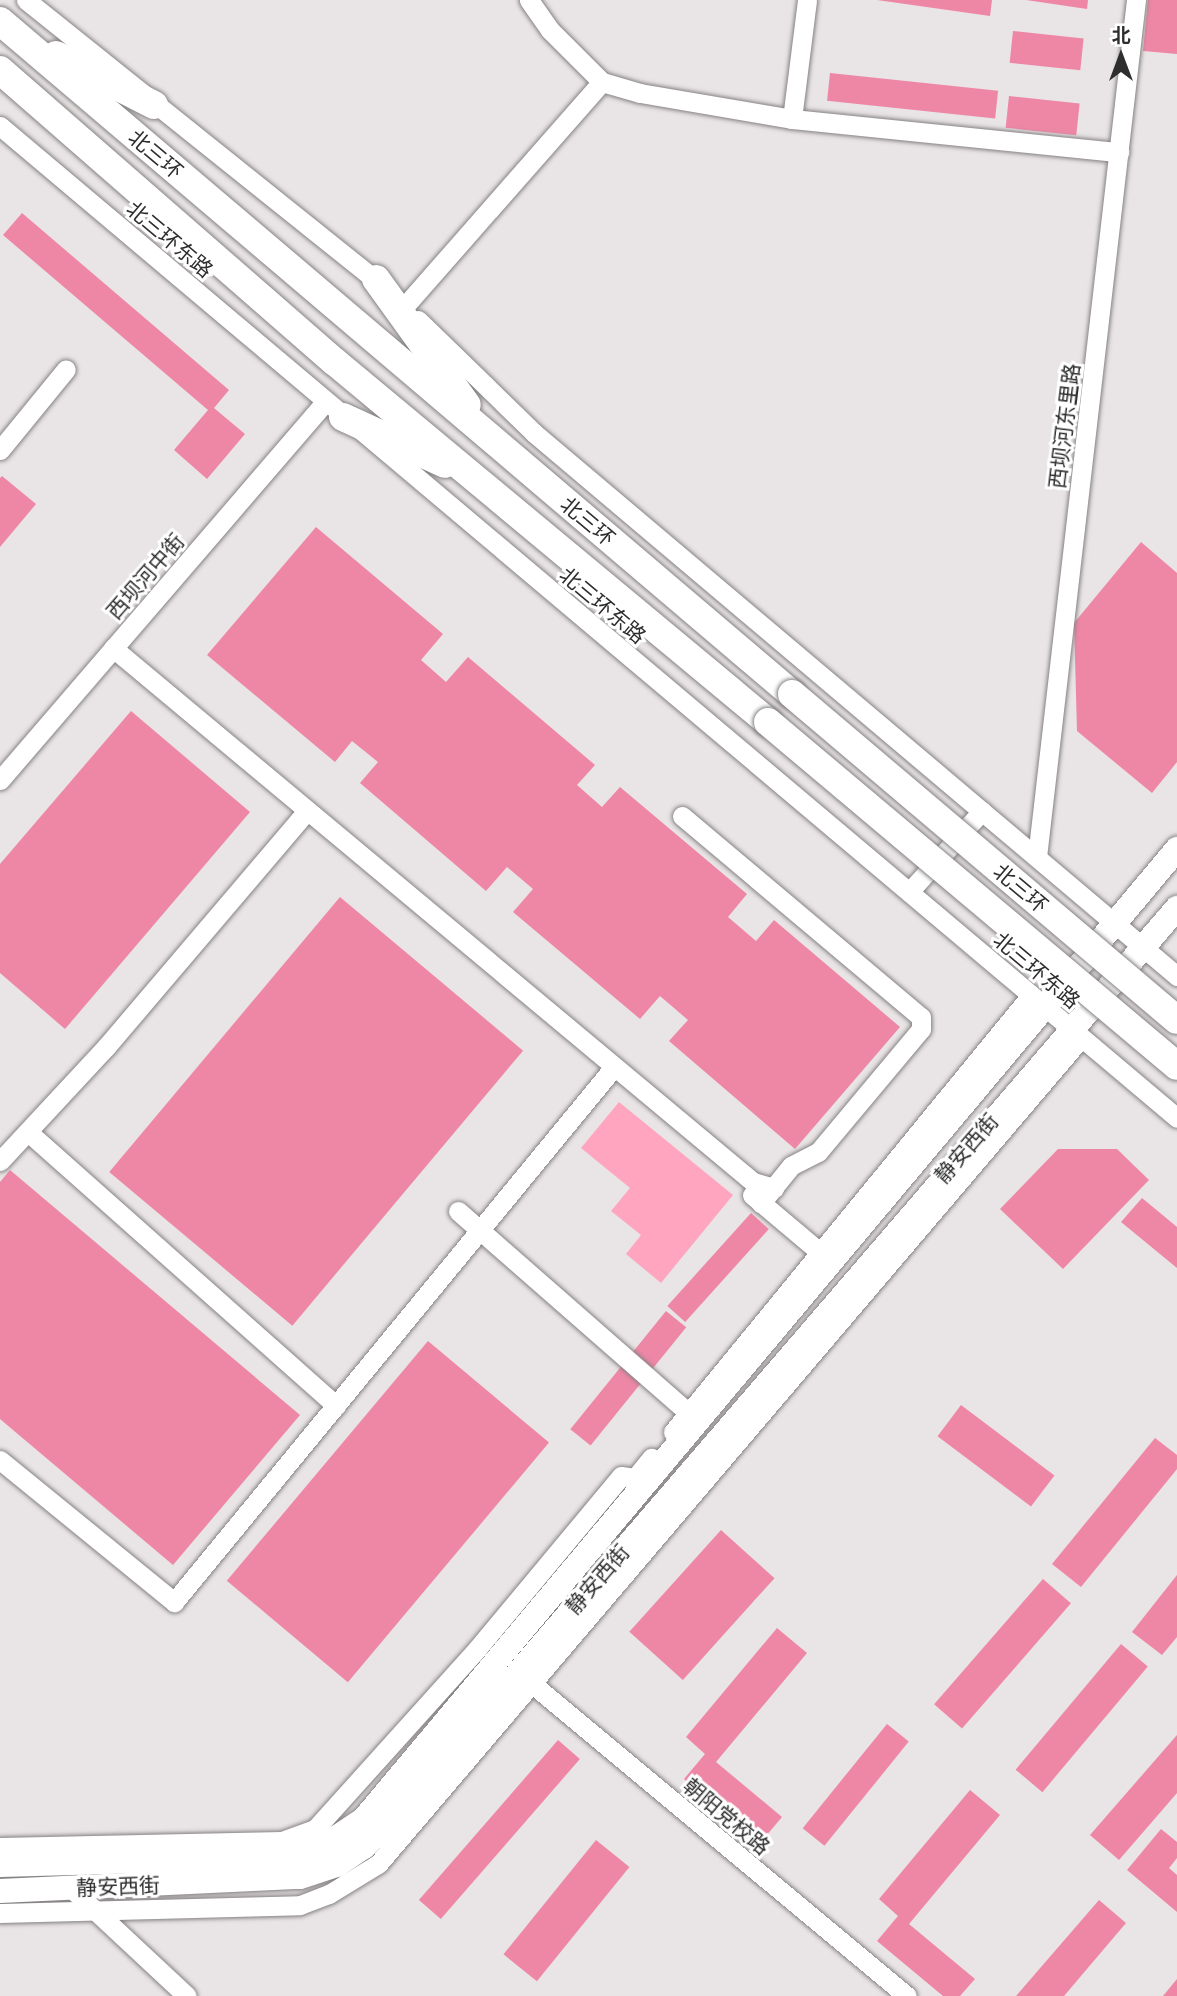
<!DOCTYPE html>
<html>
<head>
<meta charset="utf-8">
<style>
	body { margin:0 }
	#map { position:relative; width:1177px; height:1996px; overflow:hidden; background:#e9e4e5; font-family:Manrope,"Noto Sans SC",sans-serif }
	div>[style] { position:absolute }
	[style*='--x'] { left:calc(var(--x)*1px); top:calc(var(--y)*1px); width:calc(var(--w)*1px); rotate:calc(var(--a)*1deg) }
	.green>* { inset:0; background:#ffa5bf }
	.building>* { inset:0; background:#ee87a6; transform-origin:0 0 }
	.roads { filter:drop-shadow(0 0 2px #868283) drop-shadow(0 0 2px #868283) }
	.minor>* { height:19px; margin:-9.5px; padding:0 9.5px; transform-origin:9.5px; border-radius:9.5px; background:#fff }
	.major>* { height:24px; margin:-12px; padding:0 12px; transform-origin:12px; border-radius:12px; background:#fff }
	.highway>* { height:28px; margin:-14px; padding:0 14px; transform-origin:14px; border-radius:14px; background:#fff }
	.bridges { filter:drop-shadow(0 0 2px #868283) drop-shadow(0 0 2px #868283) }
	.highway-bridge>* { height:28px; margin:-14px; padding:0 14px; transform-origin:14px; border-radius:14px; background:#fff }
	span { translate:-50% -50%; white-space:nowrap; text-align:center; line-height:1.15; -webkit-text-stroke:6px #fff; paint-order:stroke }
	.street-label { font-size:21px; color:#2f2e2e }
	.north { position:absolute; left:1086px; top:21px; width:70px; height:70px; -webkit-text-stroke:5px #fff; paint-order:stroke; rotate:0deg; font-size:19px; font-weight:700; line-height:28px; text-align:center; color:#2f2e2e }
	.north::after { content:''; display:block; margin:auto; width:24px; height:32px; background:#2f2e2e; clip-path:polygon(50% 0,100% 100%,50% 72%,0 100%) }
</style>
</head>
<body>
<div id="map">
	<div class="green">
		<i style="clip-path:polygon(619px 1102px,733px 1195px,661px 1283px,626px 1254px,641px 1235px,611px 1211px,630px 1188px,581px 1148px)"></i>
	</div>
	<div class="building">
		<i style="clip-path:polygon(877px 0,992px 0,990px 16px)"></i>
		<i style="clip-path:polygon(1026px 0,1088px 0,1087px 9px)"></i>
		<i style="clip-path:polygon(1148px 0,1177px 0,1177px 54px,1143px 51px)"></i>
		<i style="left:1013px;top:31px;width:71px;height:32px;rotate:6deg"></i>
		<i style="left:830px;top:73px;width:169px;height:28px;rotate:6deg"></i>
		<i style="left:1009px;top:96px;width:71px;height:32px;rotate:6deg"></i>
		<i style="clip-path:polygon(22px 213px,229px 390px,214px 408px,245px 434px,207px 479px,174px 450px,208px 410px,3px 235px)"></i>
		<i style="clip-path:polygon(2px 476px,36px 504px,0 547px,0 478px)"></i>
		<i style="clip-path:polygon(316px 527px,443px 634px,421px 660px,446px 682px,468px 657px,595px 765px,577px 785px,602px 807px,620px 787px,747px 894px,728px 917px,756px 941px,774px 920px,900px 1027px,795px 1149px,669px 1041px,688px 1020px,660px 996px,640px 1019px,513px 912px,533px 889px,507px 867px,486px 891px,360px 783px,378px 762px,352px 741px,335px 762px,207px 655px)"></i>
		<i style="clip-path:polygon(1141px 542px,1177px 573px,1177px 762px,1152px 793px,1077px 731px,1074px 623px)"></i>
		<i style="clip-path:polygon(131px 711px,250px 812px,65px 1029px,0 973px,0 864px)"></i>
		<i style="left:340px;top:897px;width:239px;height:359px;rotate:40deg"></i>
		<i style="clip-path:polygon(1058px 1149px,1117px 1149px,1149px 1180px,1063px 1269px,1000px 1209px)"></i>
		<i style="clip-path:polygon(10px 1170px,300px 1415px,173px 1565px,0 1419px,0 1182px)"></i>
		<i style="clip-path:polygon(1142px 1198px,1177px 1227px,1177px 1268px,1121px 1222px)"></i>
		<i style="left:751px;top:1213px;width:24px;height:125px;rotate:42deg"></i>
		<i style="left:666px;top:1311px;width:26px;height:152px;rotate:39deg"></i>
		<i style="left:428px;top:1341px;width:158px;height:313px;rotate:40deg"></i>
		<i style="left:961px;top:1405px;width:117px;height:39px;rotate:37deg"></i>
		<i style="clip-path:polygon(1155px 1438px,1177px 1455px,1177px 1469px,1081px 1587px,1052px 1564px)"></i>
		<i style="left:721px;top:1530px;width:72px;height:137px;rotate:42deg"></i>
		<i style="clip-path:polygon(1177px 1575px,1177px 1637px,1162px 1655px,1132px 1632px)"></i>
		<i style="left:1043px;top:1579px;width:37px;height:166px;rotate:41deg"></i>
		<i style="clip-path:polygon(777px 1628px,807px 1653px,716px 1762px,782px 1817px,760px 1843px,684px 1779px,705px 1754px,686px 1737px)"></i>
		<i style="left:1121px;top:1644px;width:35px;height:164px;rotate:40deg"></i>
		<i style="left:887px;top:1724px;width:28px;height:134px;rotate:39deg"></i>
		<i style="clip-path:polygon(1177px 1735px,1177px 1793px,1119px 1860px,1090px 1835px)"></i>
		<i style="left:558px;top:1740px;width:29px;height:212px;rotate:41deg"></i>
		<i style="clip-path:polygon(970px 1790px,1000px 1815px,909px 1924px,975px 1979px,960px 1996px,943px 1996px,877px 1941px,898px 1916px,879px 1899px)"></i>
		<i style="clip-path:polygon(1161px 1829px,1177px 1842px,1177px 1858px,1169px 1868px,1177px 1875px,1177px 1912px,1127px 1870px)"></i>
		<i style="left:596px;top:1840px;width:43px;height:147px;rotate:39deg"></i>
		<i style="clip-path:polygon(1099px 1900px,1126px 1923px,1064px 1996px,1016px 1996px)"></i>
		<i style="clip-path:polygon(1177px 1979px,1177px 1996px,1163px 1996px)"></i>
	</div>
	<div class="roads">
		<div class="minor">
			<i style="--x:26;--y:0;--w:459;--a:38.7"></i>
			<i style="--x:602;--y:82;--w:40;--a:16"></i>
			<i style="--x:640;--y:93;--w:154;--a:9.7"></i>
			<i style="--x:792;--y:119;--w:329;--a:5.8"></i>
			<i style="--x:792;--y:119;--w:120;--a:-82.8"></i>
			<i style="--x:0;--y:126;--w:1539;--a:40.12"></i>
			<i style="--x:404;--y:307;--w:300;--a:-48.7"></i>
			<i style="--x:602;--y:82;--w:74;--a:-135"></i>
			<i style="--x:550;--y:30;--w:37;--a:-125"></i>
			<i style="--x:418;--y:320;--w:162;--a:44.2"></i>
			<i style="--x:534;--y:433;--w:842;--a:40.18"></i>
			<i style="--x:0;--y:450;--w:104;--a:-50.8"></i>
			<i style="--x:113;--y:648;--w:834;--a:39.84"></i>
			<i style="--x:753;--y:1182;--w:22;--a:16"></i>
			<i style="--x:0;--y:780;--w:499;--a:-49.3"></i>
			<i style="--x:682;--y:816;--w:312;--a:40.1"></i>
			<i style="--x:921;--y:1017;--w:12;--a:90"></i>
			<i style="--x:921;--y:1029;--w:160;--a:129.9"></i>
			<i style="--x:818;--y:1152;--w:30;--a:153"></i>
			<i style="--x:791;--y:1166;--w:48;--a:129"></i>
			<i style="--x:1037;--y:857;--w:863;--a:-83.41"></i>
			<i style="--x:909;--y:892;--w:109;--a:-48"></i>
			<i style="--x:28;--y:1132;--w:412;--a:41.6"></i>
			<i style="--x:0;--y:1161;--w:156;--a:-47.1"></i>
			<i style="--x:106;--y:1047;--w:309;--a:-49.6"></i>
			<i style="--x:752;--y:1195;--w:99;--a:40.1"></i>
			<i style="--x:458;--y:1211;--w:317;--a:41.2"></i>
			<i style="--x:673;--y:1432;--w:565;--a:-50.67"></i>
			<i style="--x:0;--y:1460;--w:225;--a:39.2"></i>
			<i style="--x:174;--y:1602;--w:693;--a:-50.57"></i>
			<i style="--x:524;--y:1677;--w:498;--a:39.8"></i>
			<i style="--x:0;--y:1847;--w:282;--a:-1.2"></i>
			<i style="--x:282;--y:1841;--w:35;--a:-20"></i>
			<i style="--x:315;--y:1829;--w:242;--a:-48"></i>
			<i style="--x:477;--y:1649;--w:225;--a:-50.2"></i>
			<i style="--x:621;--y:1476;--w:14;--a:8"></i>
			<i style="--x:635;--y:1478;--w:26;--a:-51"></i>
			<i style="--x:71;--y:1888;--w:158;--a:43"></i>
			<i style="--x:0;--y:1913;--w:300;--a:-1.5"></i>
			<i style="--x:300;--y:1905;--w:31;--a:-21"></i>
			<i style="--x:329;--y:1894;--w:57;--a:-31.5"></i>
			<i style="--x:378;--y:1864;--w:1085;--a:-49.6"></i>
		</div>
		<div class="major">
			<i style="--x:0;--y:1865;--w:286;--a:-1.6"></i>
			<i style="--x:286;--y:1857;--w:34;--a:-14"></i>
			<i style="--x:319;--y:1849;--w:54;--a:-33.7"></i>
			<i style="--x:364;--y:1819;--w:1266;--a:-50.03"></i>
			<i style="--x:0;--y:1891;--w:300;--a:-2.7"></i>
			<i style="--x:300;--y:1877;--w:39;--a:-18"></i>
			<i style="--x:337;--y:1865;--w:32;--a:-34"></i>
			<i style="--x:364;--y:1847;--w:30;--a:-44"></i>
			<i style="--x:386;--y:1826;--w:1212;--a:-49.25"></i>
		</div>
		<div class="highway">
			<i style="--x:0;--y:21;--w:1039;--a:40.36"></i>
			<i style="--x:56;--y:55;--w:110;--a:27"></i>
			<i style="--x:0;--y:70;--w:444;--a:41.1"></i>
			<i style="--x:335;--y:362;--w:563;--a:39.74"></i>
			<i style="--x:376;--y:279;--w:155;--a:54.2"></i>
			<i style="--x:343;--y:417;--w:112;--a:24.7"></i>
		</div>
	</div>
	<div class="bridges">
		<div class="highway-bridge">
			<i style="--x:792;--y:694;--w:504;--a:40.26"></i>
			<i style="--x:768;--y:722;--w:534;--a:40.07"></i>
		</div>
	</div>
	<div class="street-label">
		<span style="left:156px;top:154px;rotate:40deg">北三环</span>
		<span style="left:170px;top:239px;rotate:40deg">北三环东路</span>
		<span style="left:1064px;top:426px;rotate:-83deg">西坝河东里路</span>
		<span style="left:588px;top:521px;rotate:40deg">北三环</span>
		<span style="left:145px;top:576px;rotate:-49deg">西坝河中街</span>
		<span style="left:603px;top:605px;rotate:40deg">北三环东路</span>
		<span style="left:1021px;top:888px;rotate:40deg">北三环</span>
		<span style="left:1037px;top:970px;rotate:40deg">北三环东路</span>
		<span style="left:966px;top:1148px;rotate:-49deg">静安西街</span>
		<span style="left:597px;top:1579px;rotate:-49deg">静安西街</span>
		<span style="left:727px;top:1816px;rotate:40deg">朝阳党校路</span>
		<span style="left:118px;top:1886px;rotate:-2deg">静安西街</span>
	</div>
	<div class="north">北</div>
</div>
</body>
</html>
